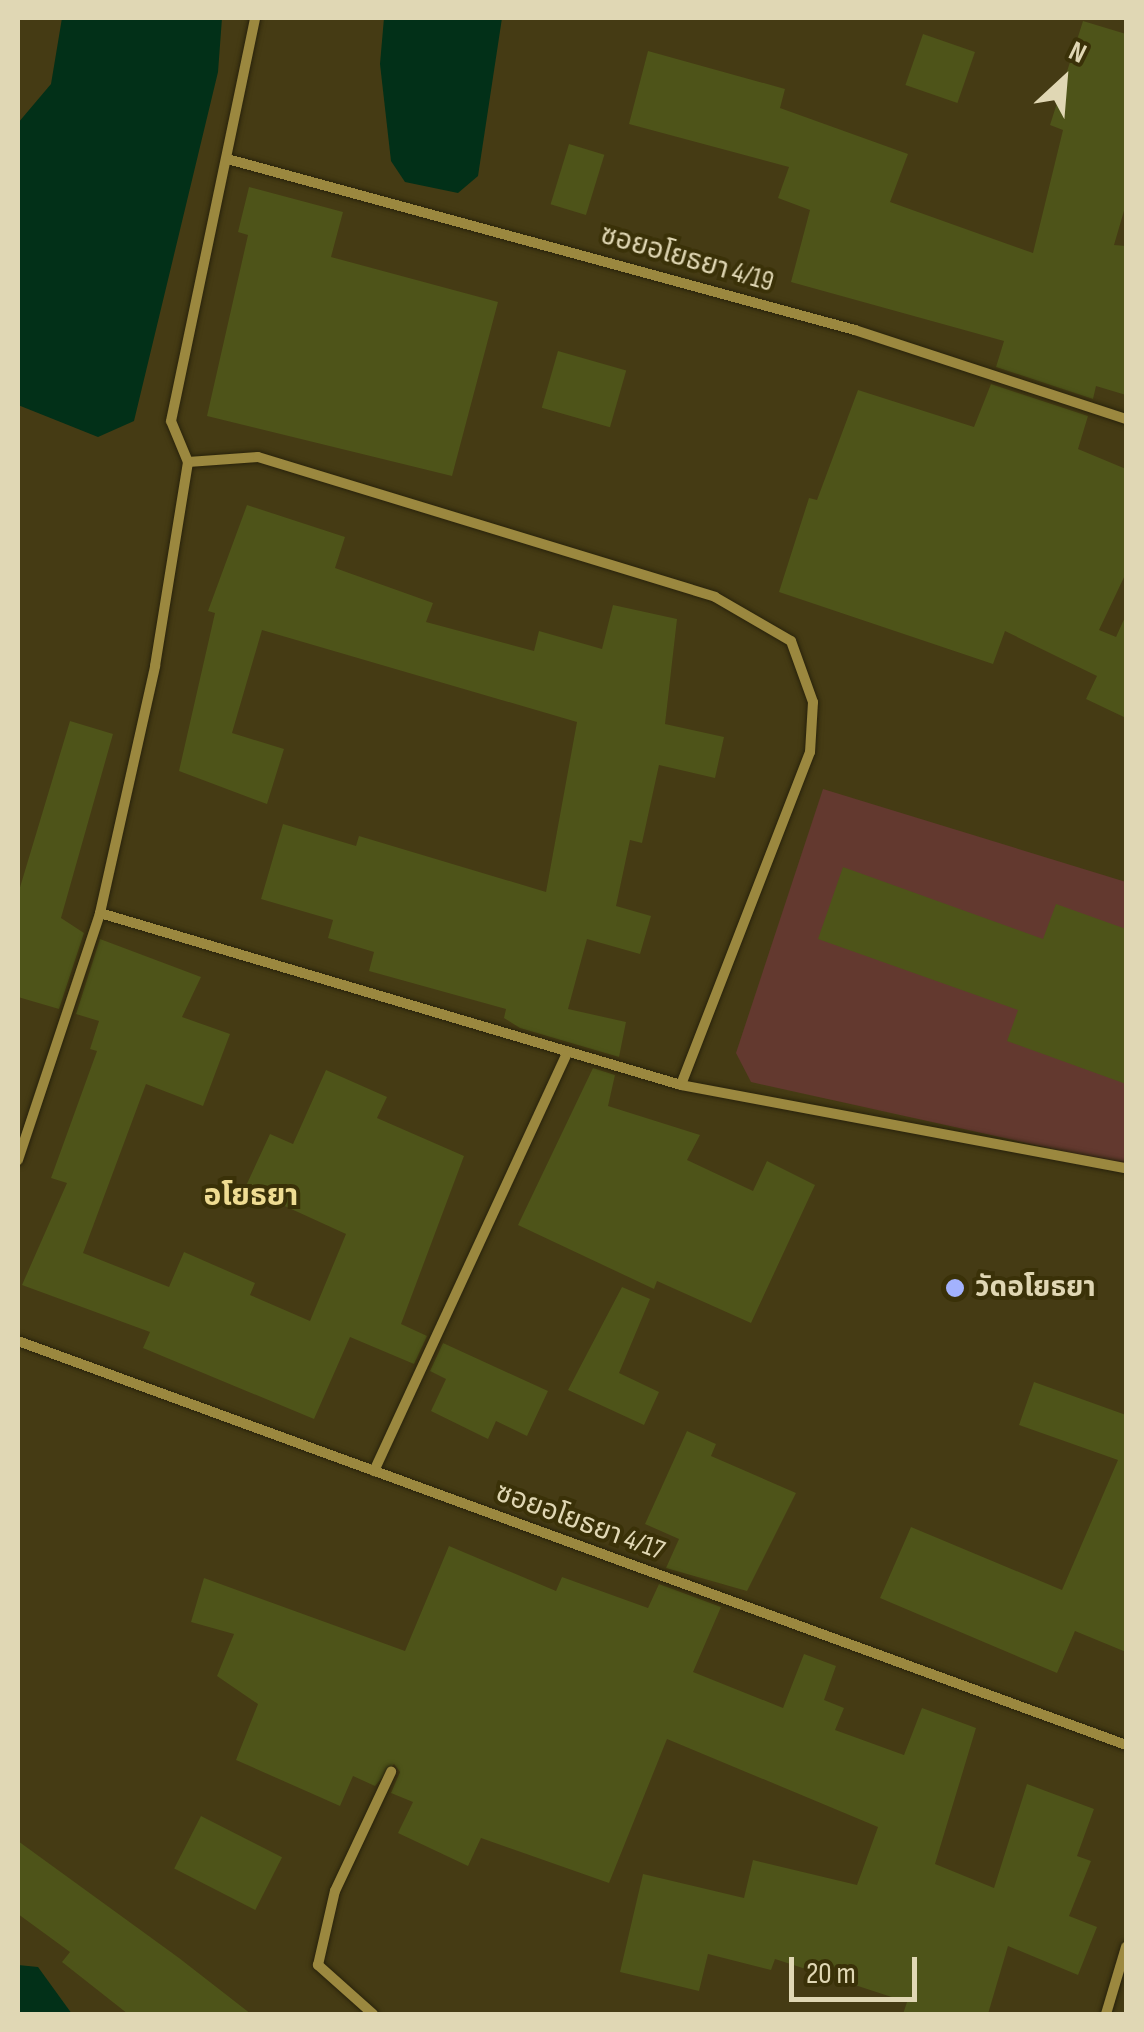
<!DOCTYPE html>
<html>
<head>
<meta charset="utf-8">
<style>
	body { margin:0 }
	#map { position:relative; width:1144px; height:2032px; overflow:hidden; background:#453b14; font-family:"Sofia Sans Condensed","Noto Sans Thai",sans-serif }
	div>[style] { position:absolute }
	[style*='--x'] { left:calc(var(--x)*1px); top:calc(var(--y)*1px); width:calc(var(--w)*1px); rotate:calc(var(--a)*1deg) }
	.green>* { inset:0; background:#63392f }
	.water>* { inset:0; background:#023018 }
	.building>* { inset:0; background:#4e5419; transform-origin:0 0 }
	.roads { filter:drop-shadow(0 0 2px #28220b) drop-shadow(0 0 2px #28220b) }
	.minor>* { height:10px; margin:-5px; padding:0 5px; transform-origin:5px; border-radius:5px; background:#9b883f }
	.dots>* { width:28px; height:28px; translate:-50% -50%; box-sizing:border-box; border:5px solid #3a3108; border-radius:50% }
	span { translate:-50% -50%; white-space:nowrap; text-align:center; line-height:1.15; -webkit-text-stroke:8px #3a3108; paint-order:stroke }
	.street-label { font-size:28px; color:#e0d7b4 }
	.poi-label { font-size:28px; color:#e0d7b4; font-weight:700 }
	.left { translate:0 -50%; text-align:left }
	.neighbourhood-label { font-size:30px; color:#efdc92; font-weight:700 }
	.frame { position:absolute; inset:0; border:20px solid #e0d7b4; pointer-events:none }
	.north { position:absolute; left:1014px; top:30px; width:100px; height:100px; -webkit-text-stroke:8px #3a3108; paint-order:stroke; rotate:26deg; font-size:28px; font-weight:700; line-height:40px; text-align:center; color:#e0d7b4 }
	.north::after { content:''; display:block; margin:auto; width:35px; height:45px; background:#e0d7b4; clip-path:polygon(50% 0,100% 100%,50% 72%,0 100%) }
	.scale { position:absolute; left:789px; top:1957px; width:128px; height:45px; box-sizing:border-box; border:5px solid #e0d7b4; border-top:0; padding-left:12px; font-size:30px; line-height:35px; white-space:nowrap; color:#e0d7b4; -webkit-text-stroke:8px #3a3108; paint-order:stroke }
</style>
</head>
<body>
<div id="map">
	<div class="green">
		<i style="clip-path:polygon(823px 789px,1126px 882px,1126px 1165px,751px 1082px,736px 1053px)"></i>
	</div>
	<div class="water">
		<i style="clip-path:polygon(62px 18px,222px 18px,218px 72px,134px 421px,98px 437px,18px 405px,18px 123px,51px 84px)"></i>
		<i style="clip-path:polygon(384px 18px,502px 18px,478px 176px,458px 193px,405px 182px,391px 161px,380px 64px)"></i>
		<i style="clip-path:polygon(18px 1965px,38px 1967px,72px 2014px,18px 2014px)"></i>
	</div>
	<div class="building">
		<i style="clip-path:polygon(1083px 21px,1126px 34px,1126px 204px,1114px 245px,1126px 246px,1126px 395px,1096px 386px,1093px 399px,996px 367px,1004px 341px,791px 282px,810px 210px,778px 198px,789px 167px,629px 124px,648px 51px,785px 89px,780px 108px,908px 154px,890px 202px,1033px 253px,1063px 130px,1050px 125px)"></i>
		<i style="left:923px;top:34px;width:55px;height:54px;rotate:19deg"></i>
		<i style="left:569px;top:144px;width:37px;height:63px;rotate:17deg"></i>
		<i style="clip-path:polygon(249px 187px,343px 212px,331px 257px,498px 302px,452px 476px,207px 416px,248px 235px,238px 232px)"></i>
		<i style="left:558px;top:351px;width:71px;height:59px;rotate:16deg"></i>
		<i style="clip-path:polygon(991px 384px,1088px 416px,1078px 449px,1126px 469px,1126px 573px,1099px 630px,1116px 637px,1126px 615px,1126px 718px,1086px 699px,1097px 676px,1005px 631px,993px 664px,779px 592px,809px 498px,817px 500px,858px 390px,974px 427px)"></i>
		<i style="clip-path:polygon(247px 505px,345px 537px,335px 568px,433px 603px,426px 622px,534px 651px,539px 631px,602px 649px,613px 605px,677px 619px,665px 724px,724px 737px,715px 778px,659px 765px,642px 843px,630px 840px,616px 906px,651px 916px,640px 954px,587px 939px,568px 1009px,626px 1022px,619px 1057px,520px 1028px,504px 1018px,506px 1009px,369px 971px,374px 952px,328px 938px,333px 920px,261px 899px,283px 824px,356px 846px,359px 836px,546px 892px,577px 722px,262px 630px,232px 733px,284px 749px,267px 804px,179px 771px,215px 613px,208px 611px)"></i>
		<i style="clip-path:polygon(70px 721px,113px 734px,61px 918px,84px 933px,59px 1009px,18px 997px,18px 894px)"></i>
		<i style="clip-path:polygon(843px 867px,1043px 939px,1056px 904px,1126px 929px,1126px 1084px,1007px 1041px,1018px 1010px,818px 939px)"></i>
		<i style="clip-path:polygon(100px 939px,201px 977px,182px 1017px,230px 1034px,203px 1106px,146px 1084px,83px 1253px,169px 1287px,184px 1252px,255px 1283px,250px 1295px,310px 1321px,346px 1234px,245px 1188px,270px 1134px,293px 1144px,326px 1070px,387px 1097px,377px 1118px,464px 1156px,401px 1324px,427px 1336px,414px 1364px,350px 1337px,314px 1419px,143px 1348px,150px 1332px,22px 1285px,67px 1183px,51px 1178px,97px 1051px,90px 1049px,99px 1021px,76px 1014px)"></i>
		<i style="clip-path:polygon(593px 1068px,615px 1075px,608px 1106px,700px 1135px,687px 1160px,753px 1191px,767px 1161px,815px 1185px,751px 1323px,657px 1281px,654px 1289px,518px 1225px)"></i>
		<i style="clip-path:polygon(622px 1287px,650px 1299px,619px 1373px,659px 1392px,644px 1425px,568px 1390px)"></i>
		<i style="clip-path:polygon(443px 1343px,548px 1391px,527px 1436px,496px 1421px,488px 1439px,431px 1411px,446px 1379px,430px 1371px)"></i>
		<i style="clip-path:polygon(1034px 1382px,1126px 1415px,1126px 1652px,1075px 1631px,1057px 1673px,880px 1598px,911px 1527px,1062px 1590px,1118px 1460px,1019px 1425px)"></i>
		<i style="clip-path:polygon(687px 1431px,716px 1444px,711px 1456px,796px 1493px,747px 1591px,666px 1568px,679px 1539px,645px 1524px)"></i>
		<i style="clip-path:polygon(449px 1546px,556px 1591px,562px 1577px,648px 1608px,659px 1584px,721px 1607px,693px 1672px,783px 1708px,804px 1654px,836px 1666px,824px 1700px,844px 1708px,835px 1730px,904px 1755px,922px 1708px,976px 1728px,935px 1864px,994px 1888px,1027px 1784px,1094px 1809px,1077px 1856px,1091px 1861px,1069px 1916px,1097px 1927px,1078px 1975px,1008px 1946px,988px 2014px,903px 2014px,907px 2002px,775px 1959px,771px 1970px,708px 1954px,699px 1991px,620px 1972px,643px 1874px,744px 1898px,753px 1860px,857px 1885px,878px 1827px,667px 1739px,609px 1883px,481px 1838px,468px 1866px,398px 1833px,413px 1802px,391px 1793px,400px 1772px,394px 1764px,375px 1786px,353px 1776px,340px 1806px,236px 1760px,258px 1704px,217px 1676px,234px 1634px,191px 1622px,204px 1578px,405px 1651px)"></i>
		<i style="left:201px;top:1816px;width:91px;height:59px;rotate:27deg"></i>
		<i style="clip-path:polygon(18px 1841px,179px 1958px,251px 2014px,128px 2014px,62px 1962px,70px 1952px,18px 1914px)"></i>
	</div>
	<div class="roads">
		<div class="minor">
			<i style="--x:231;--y:160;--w:647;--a:15.24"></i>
			<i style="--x:855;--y:330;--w:285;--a:18.2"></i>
			<i style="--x:188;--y:462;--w:70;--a:-4.1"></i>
			<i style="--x:258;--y:457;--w:478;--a:17"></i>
			<i style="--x:715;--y:597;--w:88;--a:30.1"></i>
			<i style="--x:791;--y:641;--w:65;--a:70.2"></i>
			<i style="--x:813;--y:702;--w:50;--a:93.4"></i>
			<i style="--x:810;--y:752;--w:357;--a:111.2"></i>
			<i style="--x:100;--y:913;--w:606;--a:16.49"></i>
			<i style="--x:681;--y:1085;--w:453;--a:10.6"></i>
			<i style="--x:18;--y:1160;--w:260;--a:-71.6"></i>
			<i style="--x:100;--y:913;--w:253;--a:-77.4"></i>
			<i style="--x:155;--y:666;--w:207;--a:-80.8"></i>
			<i style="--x:188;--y:462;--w:44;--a:-112.5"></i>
			<i style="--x:171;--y:421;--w:412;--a:-78.2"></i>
			<i style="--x:18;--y:1341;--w:1179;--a:20.03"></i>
			<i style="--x:374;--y:1471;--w:458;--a:-65.2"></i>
			<i style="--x:373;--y:2014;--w:74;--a:-138.3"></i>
			<i style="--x:318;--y:1965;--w:76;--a:-77.1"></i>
			<i style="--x:335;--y:1891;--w:132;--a:-64.8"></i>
			<i style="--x:1106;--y:2014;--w:70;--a:-73.4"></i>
		</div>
	</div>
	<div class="dots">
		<i style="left:955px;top:1288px;background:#a3b2fd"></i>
	</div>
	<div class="street-label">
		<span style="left:687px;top:259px;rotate:16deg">ซอยอโยธยา 4/19</span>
		<span style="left:580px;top:1522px;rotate:20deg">ซอยอโยธยา 4/17</span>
	</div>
	<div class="poi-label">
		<span class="left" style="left:975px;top:1288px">วัดอโยธยา</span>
	</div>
	<div class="neighbourhood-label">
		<span style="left:251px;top:1196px">อโยธยา</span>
	</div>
	<div class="frame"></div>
	<div class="north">N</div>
	<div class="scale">20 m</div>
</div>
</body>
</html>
